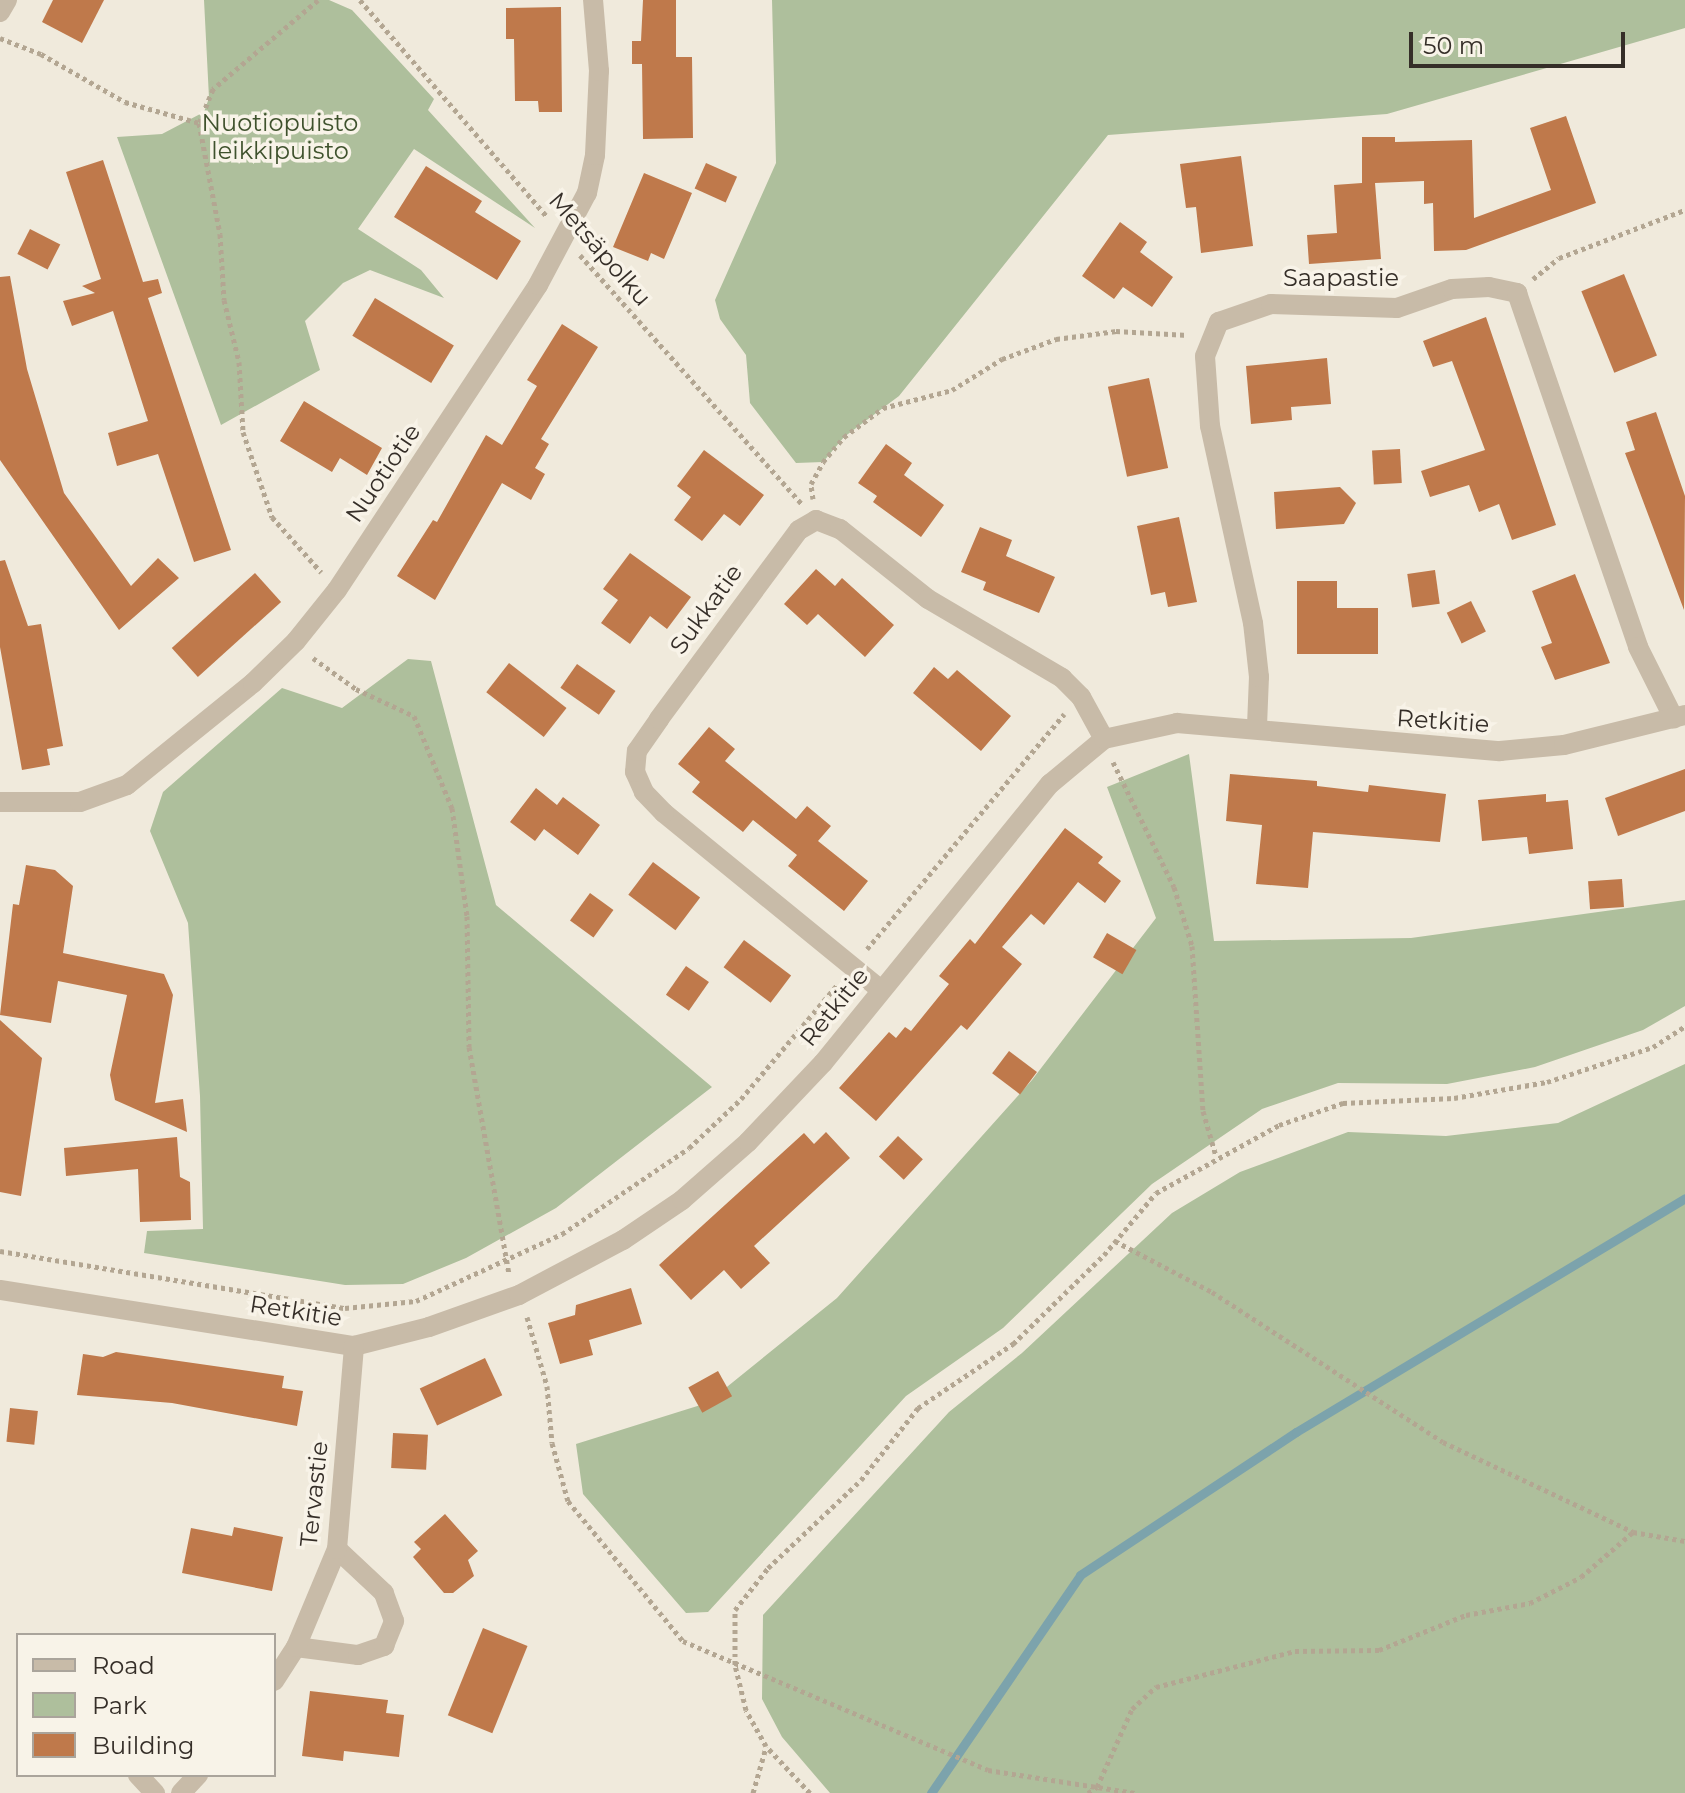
<!DOCTYPE html>
<html>
<head>
<meta charset="utf-8">
<style>
	body { margin:0 }
	#map { position:relative; width:1685px; height:1793px; overflow:hidden; background:#f0eadc; font-family:Montserrat,sans-serif }
	div>[style] { position:absolute }
	[style*='--x'] { left:calc(var(--x)*1px); top:calc(var(--y)*1px); width:calc(var(--w)*1px); rotate:calc(var(--a)*1deg) }
	.green>* { inset:0; background:#aebf9c }
	.stream>* { height:9px; margin:-4.5px; padding:0 4.5px; transform-origin:4.5px; border-radius:4.5px; background:#7ca3ac }
	.building>* { inset:0; background:#bf794b; transform-origin:0 0 }
	.path>* { height:5px; margin-top:-2.5px; transform-origin:0; background:repeating-linear-gradient(90deg,#b3a692 0 4px,transparent 0 8px) }
	.street>* { height:20px; margin:-10px; padding:0 10px; transform-origin:10px; border-radius:10px; background:#c8bba8 }
	span { translate:-50% -50%; white-space:nowrap; text-align:center; line-height:1.15; -webkit-text-stroke:7px #f8f3e8; paint-order:stroke }
	.park-label { font-size:24px; color:#3f522d }
	.street-label { font-size:24px; color:#352e28 }
	.legend { position:absolute; left:16px; top:1633px; width:260px; height:144px; box-sizing:border-box; background:#f8f3e8; border:2px solid #aaa49b; margin:0; padding:10px 14px; list-style:none; font-size:24px; color:#352e28 }
	.legend li { display:flex; align-items:center; gap:16px; height:40px }
	.legend b { width:40px; border:2px solid #aaa49b }
	.scale { position:absolute; left:1409px; top:32px; width:216px; height:36px; box-sizing:border-box; border:4px solid #352e28; border-top:0; padding-left:10px; font-size:24px; line-height:28px; white-space:nowrap; color:#352e28; -webkit-text-stroke:6px #f8f3e8; paint-order:stroke }
</style>
</head>
<body>
<div id="map">
	<div class="green">
		<i style="clip-path:polygon(204px 0,329px 0,352px 10px,434px 99px,428px 110px,535px 228px,414px 149px,358px 229px,421px 270px,444px 298px,370px 270px,343px 283px,305px 321px,320px 370px,221px 425px,117px 137px,162px 134px,204px 112px,209px 98px)"></i>
		<i style="clip-path:polygon(772px 0,1685px 0,1685px 28px,1387px 114px,1108px 135px,899px 396px,844px 437px,823px 462px,796px 463px,750px 403px,746px 355px,720px 319px,715px 300px,776px 163px)"></i>
		<i style="clip-path:polygon(408px 659px,431px 661px,496px 905px,712px 1087px,556px 1208px,466px 1258px,403px 1284px,345px 1285px,144px 1253px,147px 1231px,203px 1229px,200px 1096px,188px 923px,150px 831px,163px 792px,282px 688px,342px 708px)"></i>
		<i style="clip-path:polygon(1189px 754px,1214px 941px,1411px 938px,1685px 900px,1685px 1006px,1643px 1030px,1535px 1067px,1447px 1084px,1338px 1083px,1262px 1109px,1152px 1184px,1003px 1328px,906px 1396px,708px 1612px,686px 1613px,583px 1494px,576px 1444px,707px 1403px,837px 1298px,1032px 1080px,1156px 918px,1107px 787px)"></i>
		<i style="clip-path:polygon(1685px 1064px,1685px 1793px,830px 1793px,782px 1737px,762px 1699px,763px 1615px,949px 1412px,1022px 1353px,1172px 1213px,1240px 1172px,1348px 1132px,1446px 1136px,1558px 1123px)"></i>
	</div>
	<div class="stream">
		<i style="--x:931;--y:1793;--w:264;--a:-55.6"></i>
		<i style="--x:1080;--y:1575;--w:259;--a:-33.5"></i>
		<i style="--x:1296;--y:1432;--w:454;--a:-31"></i>
	</div>
	<div class="building">
		<i style="clip-path:polygon(53px 0,104px 0,82px 43px,42px 22px)"></i>
		<i style="clip-path:polygon(643px 0,676px 0,676px 57px,692px 57px,693px 138px,643px 139px,642px 64px,632px 64px,632px 41px,641px 41px)"></i>
		<i style="clip-path:polygon(561px 7px,562px 112px,539px 112px,538px 101px,515px 101px,514px 39px,506px 39px,506px 8px)"></i>
		<i style="clip-path:polygon(1566px 116px,1596px 203px,1466px 250px,1434px 251px,1433px 203px,1424px 204px,1424px 181px,1375px 183px,1381px 259px,1309px 264px,1307px 235px,1337px 233px,1334px 185px,1362px 183px,1362px 137px,1395px 137px,1395px 142px,1472px 140px,1474px 218px,1551px 190px,1530px 128px)"></i>
		<i style="clip-path:polygon(1241px 156px,1253px 246px,1201px 253px,1196px 207px,1186px 208px,1180px 164px)"></i>
		<i style="clip-path:polygon(103px 160px,143px 282px,158px 279px,162px 293px,148px 298px,231px 550px,194px 562px,158px 454px,117px 466px,108px 433px,148px 421px,113px 311px,72px 326px,63px 301px,95px 293px,82px 286px,101px 279px,66px 172px)"></i>
		<i style="left:706px;top:163px;width:34px;height:28px;rotate:24deg"></i>
		<i style="clip-path:polygon(426px 166px,482px 201px,475px 212px,521px 241px,497px 280px,394px 217px)"></i>
		<i style="clip-path:polygon(644px 173px,692px 193px,664px 259px,651px 253px,648px 261px,613px 247px)"></i>
		<i style="clip-path:polygon(1120px 222px,1147px 242px,1140px 252px,1173px 277px,1152px 307px,1123px 287px,1114px 299px,1082px 276px)"></i>
		<i style="left:30px;top:229px;width:34px;height:28px;rotate:27deg"></i>
		<i style="left:1624px;top:274px;width:88px;height:46px;rotate:68deg"></i>
		<i style="clip-path:polygon(10px 276px,27px 369px,64px 493px,131px 586px,158px 558px,179px 578px,119px 630px,0 460px,0 277px)"></i>
		<i style="left:375px;top:298px;width:92px;height:44px;rotate:31deg"></i>
		<i style="clip-path:polygon(1486px 317px,1556px 525px,1512px 540px,1499px 504px,1479px 512px,1469px 485px,1430px 497px,1421px 471px,1485px 450px,1452px 361px,1433px 367px,1423px 341px)"></i>
		<i style="clip-path:polygon(562px 324px,598px 347px,541px 439px,549px 444px,535px 468px,545px 474px,531px 500px,502px 483px,435px 600px,397px 576px,433px 520px,437px 522px,486px 435px,502px 445px,537px 386px,527px 380px)"></i>
		<i style="clip-path:polygon(1327px 358px,1331px 404px,1291px 407px,1292px 420px,1251px 424px,1246px 366px)"></i>
		<i style="left:1149px;top:378px;width:92px;height:42px;rotate:78deg"></i>
		<i style="clip-path:polygon(304px 401px,382px 448px,367px 475px,340px 458px,332px 472px,280px 441px)"></i>
		<i style="clip-path:polygon(1656px 412px,1685px 496px,1684px 610px,1625px 453px,1635px 450px,1626px 422px)"></i>
		<i style="clip-path:polygon(886px 444px,912px 463px,904px 475px,944px 505px,921px 537px,873px 502px,877px 496px,858px 483px)"></i>
		<i style="left:1400px;top:449px;width:34px;height:28px;rotate:87deg"></i>
		<i style="clip-path:polygon(704px 450px,764px 495px,740px 526px,724px 514px,702px 541px,674px 520px,691px 497px,677px 486px)"></i>
		<i style="clip-path:polygon(1340px 487px,1356px 503px,1344px 524px,1276px 529px,1274px 492px)"></i>
		<i style="clip-path:polygon(1179px 517px,1197px 602px,1168px 607px,1165px 592px,1151px 595px,1137px 526px)"></i>
		<i style="clip-path:polygon(980px 527px,1012px 540px,1006px 556px,1055px 577px,1039px 613px,983px 590px,986px 582px,961px 572px)"></i>
		<i style="clip-path:polygon(630px 553px,691px 597px,667px 629px,650px 616px,630px 644px,601px 623px,618px 600px,603px 589px)"></i>
		<i style="clip-path:polygon(5px 560px,28px 626px,41px 624px,63px 746px,47px 749px,50px 765px,22px 770px,0 647px,0 561px)"></i>
		<i style="clip-path:polygon(816px 569px,835px 586px,842px 578px,894px 625px,865px 657px,818px 614px,807px 625px,784px 604px)"></i>
		<i style="left:1435px;top:570px;width:34px;height:28px;rotate:82deg"></i>
		<i style="left:255px;top:573px;width:39px;height:112px;rotate:48deg"></i>
		<i style="clip-path:polygon(1575px 574px,1610px 663px,1555px 680px,1541px 647px,1552px 643px,1532px 591px)"></i>
		<i style="clip-path:polygon(1297px 581px,1337px 581px,1337px 608px,1378px 608px,1378px 654px,1297px 654px)"></i>
		<i style="left:1471px;top:601px;width:34px;height:27px;rotate:64deg"></i>
		<i style="left:509px;top:663px;width:73px;height:37px;rotate:38deg"></i>
		<i style="left:577px;top:664px;width:47px;height:29px;rotate:35deg"></i>
		<i style="clip-path:polygon(934px 667px,948px 679px,957px 670px,1011px 716px,981px 751px,913px 693px)"></i>
		<i style="clip-path:polygon(709px 727px,735px 749px,725px 761px,796px 819px,807px 806px,831px 826px,818px 841px,868px 881px,844px 911px,788px 866px,797px 855px,753px 820px,743px 832px,692px 792px,700px 782px,678px 764px)"></i>
		<i style="clip-path:polygon(1685px 769px,1685px 811px,1618px 836px,1605px 798px)"></i>
		<i style="clip-path:polygon(1230px 774px,1317px 781px,1317px 786px,1368px 792px,1369px 785px,1446px 794px,1440px 842px,1313px 832px,1308px 888px,1256px 884px,1262px 825px,1226px 821px)"></i>
		<i style="clip-path:polygon(536px 788px,557px 805px,563px 797px,600px 825px,578px 855px,544px 829px,535px 841px,510px 822px)"></i>
		<i style="clip-path:polygon(1546px 794px,1546px 802px,1568px 800px,1573px 849px,1529px 854px,1527px 837px,1482px 841px,1478px 800px)"></i>
		<i style="clip-path:polygon(1065px 828px,1103px 857px,1098px 863px,1121px 881px,1105px 903px,1078px 882px,1044px 925px,1031px 914px,1002px 947px,1022px 964px,967px 1030px,961px 1025px,876px 1121px,839px 1088px,889px 1032px,896px 1038px,905px 1027px,911px 1031px,949px 984px,939px 976px,970px 939px,975px 944px)"></i>
		<i style="left:653px;top:862px;width:59px;height:41px;rotate:37deg"></i>
		<i style="clip-path:polygon(26px 865px,55px 870px,73px 886px,63px 953px,164px 974px,173px 995px,155px 1103px,183px 1099px,187px 1132px,115px 1100px,110px 1075px,127px 995px,58px 981px,51px 1023px,0 1015px,13px 904px,19px 905px)"></i>
		<i style="left:1622px;top:879px;width:28px;height:34px;rotate:86deg"></i>
		<i style="left:590px;top:893px;width:29px;height:34px;rotate:36deg"></i>
		<i style="left:1107px;top:933px;width:34px;height:28px;rotate:30deg"></i>
		<i style="left:744px;top:940px;width:59px;height:34px;rotate:37deg"></i>
		<i style="left:686px;top:966px;width:28px;height:35px;rotate:35deg"></i>
		<i style="clip-path:polygon(0 1020px,42px 1058px,21px 1196px,0 1192px)"></i>
		<i style="left:1009px;top:1051px;width:35px;height:28px;rotate:37deg"></i>
		<i style="clip-path:polygon(826px 1132px,850px 1158px,754px 1246px,770px 1263px,741px 1289px,724px 1270px,691px 1300px,659px 1265px,804px 1133px,814px 1144px)"></i>
		<i style="left:898px;top:1136px;width:34px;height:28px;rotate:43deg"></i>
		<i style="clip-path:polygon(177px 1137px,180px 1177px,190px 1182px,191px 1220px,140px 1222px,138px 1169px,66px 1176px,64px 1148px)"></i>
		<i style="clip-path:polygon(631px 1288px,642px 1324px,589px 1340px,593px 1355px,560px 1364px,548px 1323px,575px 1315px,576px 1305px)"></i>
		<i style="clip-path:polygon(116px 1352px,284px 1376px,282px 1388px,303px 1391px,297px 1426px,172px 1403px,77px 1395px,83px 1354px,103px 1357px)"></i>
		<i style="left:485px;top:1358px;width:41px;height:72px;rotate:65deg"></i>
		<i style="left:718px;top:1371px;width:29px;height:34px;rotate:61deg"></i>
		<i style="left:10px;top:1408px;width:28px;height:34px;rotate:6deg"></i>
		<i style="left:393px;top:1433px;width:35px;height:35px;rotate:3deg"></i>
		<i style="clip-path:polygon(445px 1514px,478px 1551px,468px 1560px,474px 1576px,453px 1593px,444px 1593px,413px 1557px,421px 1549px,414px 1542px)"></i>
		<i style="clip-path:polygon(234px 1527px,283px 1537px,272px 1591px,182px 1573px,191px 1528px,232px 1536px)"></i>
		<i style="left:483px;top:1628px;width:48px;height:94px;rotate:22deg"></i>
		<i style="clip-path:polygon(310px 1691px,388px 1700px,386px 1713px,404px 1715px,399px 1757px,344px 1751px,343px 1761px,302px 1756px)"></i>
	</div>
	<div class="path">
		<i style="--x:318;--y:0;--w:138;--a:139.7"></i>
		<i style="--x:213;--y:89;--w:37;--a:112"></i>
		<i style="--x:199;--y:123;--w:113;--a:79.3"></i>
		<i style="--x:220;--y:234;--w:66;--a:86.5"></i>
		<i style="--x:224;--y:300;--w:64;--a:76.4"></i>
		<i style="--x:239;--y:362;--w:70;--a:86.7"></i>
		<i style="--x:243;--y:432;--w:90;--a:71.2"></i>
		<i style="--x:272;--y:517;--w:74;--a:48.3"></i>
		<i style="--x:360;--y:0;--w:286;--a:49.2"></i>
		<i style="--x:0;--y:38;--w:44;--a:21.3"></i>
		<i style="--x:41;--y:54;--w:97;--a:29.7"></i>
		<i style="--x:125;--y:102;--w:77;--a:15.8"></i>
		<i style="--x:580;--y:255;--w:334;--a:48.3"></i>
		<i style="--x:1533;--y:279;--w:33;--a:-39"></i>
		<i style="--x:1559;--y:258;--w:135;--a:-20.9"></i>
		<i style="--x:813;--y:499;--w:15;--a:-98"></i>
		<i style="--x:811;--y:484;--w:25;--a:-61"></i>
		<i style="--x:823;--y:462;--w:33;--a:-50"></i>
		<i style="--x:844;--y:437;--w:49;--a:-36.6"></i>
		<i style="--x:883;--y:408;--w:71;--a:-14.6"></i>
		<i style="--x:952;--y:390;--w:59;--a:-31.8"></i>
		<i style="--x:1002;--y:359;--w:58;--a:-20.3"></i>
		<i style="--x:1056;--y:339;--w:61;--a:-7.6"></i>
		<i style="--x:1116;--y:331;--w:72;--a:3.2"></i>
		<i style="--x:313;--y:658;--w:53;--a:35.8"></i>
		<i style="--x:356;--y:689;--w:64;--a:25"></i>
		<i style="--x:414;--y:716;--w:100;--a:67.6"></i>
		<i style="--x:452;--y:808;--w:109;--a:82.1"></i>
		<i style="--x:467;--y:916;--w:131;--a:89.1"></i>
		<i style="--x:469;--y:1047;--w:231;--a:80"></i>
		<i style="--x:1113;--y:762;--w:139;--a:64"></i>
		<i style="--x:1174;--y:887;--w:62;--a:73"></i>
		<i style="--x:1192;--y:946;--w:165;--a:86.2"></i>
		<i style="--x:1203;--y:1111;--w:47;--a:73.9"></i>
		<i style="--x:867;--y:949;--w:307;--a:-50"></i>
		<i style="--x:1115;--y:1241;--w:110;--a:27.7"></i>
		<i style="--x:1212;--y:1292;--w:275;--a:33"></i>
		<i style="--x:1443;--y:1442;--w:210;--a:25.3"></i>
		<i style="--x:1633;--y:1532;--w:53;--a:9.8"></i>
		<i style="--x:0;--y:1251;--w:350;--a:9.4"></i>
		<i style="--x:345;--y:1308;--w:71;--a:-5.6"></i>
		<i style="--x:416;--y:1301;--w:161;--a:-24.7"></i>
		<i style="--x:562;--y:1234;--w:153;--a:-34.1"></i>
		<i style="--x:689;--y:1148;--w:71;--a:-43.3"></i>
		<i style="--x:741;--y:1099;--w:150;--a:-49.9"></i>
		<i style="--x:527;--y:1317;--w:72;--a:73.8"></i>
		<i style="--x:547;--y:1386;--w:57;--a:85"></i>
		<i style="--x:552;--y:1443;--w:60;--a:74.6"></i>
		<i style="--x:568;--y:1501;--w:181;--a:50.6"></i>
		<i style="--x:683;--y:1641;--w:331;--a:22.9"></i>
		<i style="--x:988;--y:1770;--w:149;--a:8.9"></i>
		<i style="--x:753;--y:1793;--w:48;--a:-74.2"></i>
		<i style="--x:810;--y:1793;--w:64;--a:-133.1"></i>
		<i style="--x:766;--y:1746;--w:41;--a:-119.1"></i>
		<i style="--x:746;--y:1710;--w:46;--a:-103.7"></i>
		<i style="--x:735;--y:1665;--w:55;--a:-90"></i>
		<i style="--x:735;--y:1610;--w:53;--a:-51.8"></i>
		<i style="--x:768;--y:1568;--w:128;--a:-43.4"></i>
		<i style="--x:861;--y:1480;--w:92;--a:-51.6"></i>
		<i style="--x:918;--y:1408;--w:115;--a:-34"></i>
		<i style="--x:1013;--y:1344;--w:127;--a:-44.4"></i>
		<i style="--x:1104;--y:1255;--w:81;--a:-50"></i>
		<i style="--x:1156;--y:1193;--w:141;--a:-28.9"></i>
		<i style="--x:1279;--y:1125;--w:68;--a:-19"></i>
		<i style="--x:1343;--y:1103;--w:111;--a:-2.6"></i>
		<i style="--x:1454;--y:1098;--w:94;--a:-9.8"></i>
		<i style="--x:1547;--y:1082;--w:112;--a:-18.3"></i>
		<i style="--x:1653;--y:1047;--w:38;--a:-33"></i>
		<i style="--x:1088;--y:1793;--w:11;--a:-34"></i>
		<i style="--x:1097;--y:1787;--w:85;--a:-65.8"></i>
		<i style="--x:1132;--y:1709;--w:33;--a:-43"></i>
		<i style="--x:1156;--y:1687;--w:144;--a:-14.5"></i>
		<i style="--x:1295;--y:1651;--w:84;--a:-0.7"></i>
		<i style="--x:1379;--y:1650;--w:94;--a:-21.9"></i>
		<i style="--x:1466;--y:1615;--w:65;--a:-10.6"></i>
		<i style="--x:1530;--y:1603;--w:57;--a:-27"></i>
		<i style="--x:1581;--y:1577;--w:69;--a:-40.9"></i>
	</div>
	<div class="street">
		<i style="--x:0;--y:12;--w:14;--a:-60"></i>
		<i style="--x:1257;--y:726;--w:49;--a:-87.7"></i>
		<i style="--x:1259;--y:677;--w:54;--a:-96.3"></i>
		<i style="--x:1253;--y:623;--w:202;--a:-102.3"></i>
		<i style="--x:1210;--y:426;--w:70;--a:-94.1"></i>
		<i style="--x:1205;--y:356;--w:37;--a:-68"></i>
		<i style="--x:1219;--y:322;--w:55;--a:-19.1"></i>
		<i style="--x:1271;--y:304;--w:126;--a:1.8"></i>
		<i style="--x:1397;--y:308;--w:58;--a:-19.1"></i>
		<i style="--x:1452;--y:289;--w:37;--a:-3"></i>
		<i style="--x:1489;--y:287;--w:29;--a:12"></i>
		<i style="--x:1517;--y:293;--w:374;--a:71.1"></i>
		<i style="--x:1638;--y:647;--w:80;--a:63.4"></i>
		<i style="--x:0;--y:802;--w:80;--a:0"></i>
		<i style="--x:80;--y:802;--w:50;--a:-19.9"></i>
		<i style="--x:127;--y:785;--w:162;--a:-39"></i>
		<i style="--x:253;--y:683;--w:60;--a:-44.3"></i>
		<i style="--x:296;--y:641;--w:65;--a:-51.2"></i>
		<i style="--x:337;--y:590;--w:365;--a:-56.6"></i>
		<i style="--x:538;--y:285;--w:104;--a:-62"></i>
		<i style="--x:587;--y:193;--w:39;--a:-78"></i>
		<i style="--x:595;--y:155;--w:84;--a:-87.3"></i>
		<i style="--x:599;--y:71;--w:71;--a:-94.8"></i>
		<i style="--x:881;--y:990;--w:280;--a:-140.8"></i>
		<i style="--x:664;--y:813;--w:29;--a:-134"></i>
		<i style="--x:644;--y:792;--w:22;--a:-114"></i>
		<i style="--x:635;--y:772;--w:21;--a:-85"></i>
		<i style="--x:637;--y:751;--w:39;--a:-55"></i>
		<i style="--x:659;--y:719;--w:235;--a:-53.5"></i>
		<i style="--x:799;--y:530;--w:20;--a:-30"></i>
		<i style="--x:816;--y:520;--w:26;--a:21"></i>
		<i style="--x:840;--y:529;--w:112;--a:38.5"></i>
		<i style="--x:928;--y:599;--w:156;--a:30.5"></i>
		<i style="--x:1062;--y:678;--w:27;--a:45"></i>
		<i style="--x:1081;--y:697;--w:48;--a:61.3"></i>
		<i style="--x:0;--y:1290;--w:358;--a:9"></i>
		<i style="--x:354;--y:1346;--w:77;--a:-14.2"></i>
		<i style="--x:429;--y:1327;--w:96;--a:-19.6"></i>
		<i style="--x:519;--y:1295;--w:118;--a:-27.9"></i>
		<i style="--x:623;--y:1240;--w:71;--a:-34.1"></i>
		<i style="--x:682;--y:1200;--w:88;--a:-41.3"></i>
		<i style="--x:748;--y:1142;--w:109;--a:-46.5"></i>
		<i style="--x:823;--y:1063;--w:360;--a:-50.9"></i>
		<i style="--x:1050;--y:784;--w:70;--a:-39.8"></i>
		<i style="--x:1104;--y:739;--w:75;--a:-12.4"></i>
		<i style="--x:1177;--y:723;--w:324;--a:5"></i>
		<i style="--x:1500;--y:751;--w:64;--a:-5.4"></i>
		<i style="--x:1564;--y:745;--w:125;--a:-13.9"></i>
		<i style="--x:296;--y:1647;--w:63;--a:7.4"></i>
		<i style="--x:358;--y:1655;--w:28;--a:-19"></i>
		<i style="--x:384;--y:1646;--w:27;--a:-68"></i>
		<i style="--x:394;--y:1621;--w:30;--a:-110"></i>
		<i style="--x:384;--y:1593;--w:64;--a:-136.9"></i>
		<i style="--x:274;--y:1681;--w:40;--a:-57.1"></i>
		<i style="--x:296;--y:1647;--w:106;--a:-67.3"></i>
		<i style="--x:337;--y:1549;--w:204;--a:-85.2"></i>
		<i style="--x:138;--y:1775;--w:25;--a:47"></i>
		<i style="--x:181;--y:1793;--w:25;--a:-47"></i>
	</div>
	<div class="park-label">
		<span style="left:280px;top:137px">Nuotiopuisto<br>leikkipuisto</span>
	</div>
	<div class="street-label">
		<span style="left:600px;top:249px;rotate:49deg">Metsäpolku</span>
		<span style="left:1341px;top:278px">Saapastie</span>
		<span style="left:383px;top:473px;rotate:-56deg">Nuotiotie</span>
		<span style="left:706px;top:609px;rotate:-54deg">Sukkatie</span>
		<span style="left:1443px;top:721px;rotate:4deg">Retkitie</span>
		<span style="left:834px;top:1007px;rotate:-51deg">Retkitie</span>
		<span style="left:296px;top:1311px;rotate:9deg">Retkitie</span>
		<span style="left:314px;top:1494px;rotate:-84deg">Tervastie</span>
	</div>
	<ul class="legend">
	<li><b style="height:10px;background:#c8bba8"></b>Road</li>
	<li><b style="height:22px;background:#aebf9c"></b>Park</li>
	<li><b style="height:22px;background:#bf794b"></b>Building</li>
	</ul>
	<div class="scale">50 m</div>
</div>
</body>
</html>
